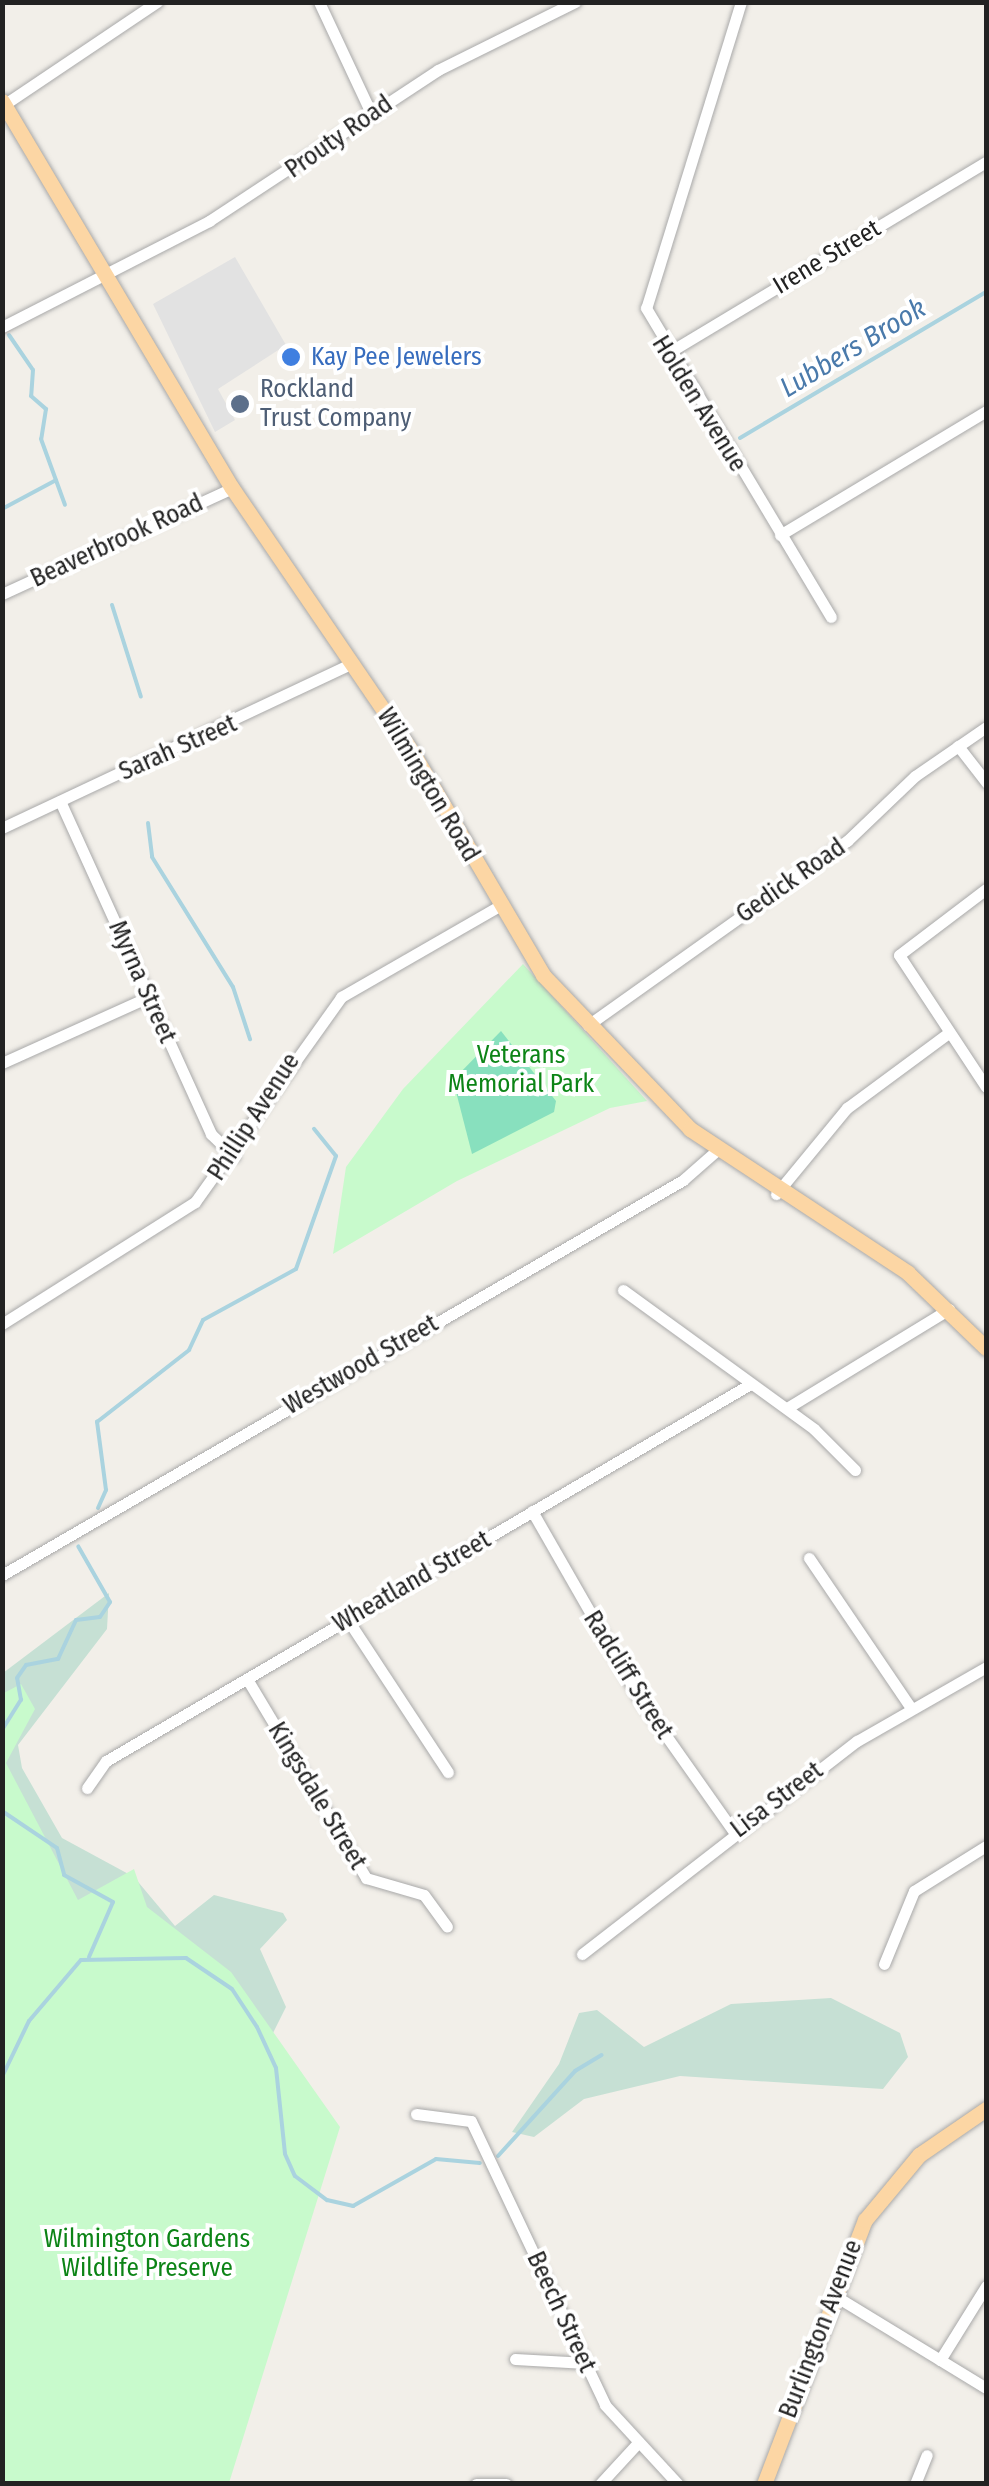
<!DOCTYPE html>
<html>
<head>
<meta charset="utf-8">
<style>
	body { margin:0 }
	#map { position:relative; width:989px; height:2486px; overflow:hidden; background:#f2efe9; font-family:"Fira Sans Condensed",sans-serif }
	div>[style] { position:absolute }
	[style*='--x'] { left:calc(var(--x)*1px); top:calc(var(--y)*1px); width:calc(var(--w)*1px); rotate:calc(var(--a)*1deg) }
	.wetland>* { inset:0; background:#c6e0d4 }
	.park>* { inset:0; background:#c8facc }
	.pitch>* { inset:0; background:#88e0be }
	.parking>* { inset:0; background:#e2e2e2 }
	.stream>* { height:4px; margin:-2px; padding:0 2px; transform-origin:2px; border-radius:2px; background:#aad3df }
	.roads { filter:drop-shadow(0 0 2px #a9a9a9) drop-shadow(0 0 2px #a9a9a9) }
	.minor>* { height:11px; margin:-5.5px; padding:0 5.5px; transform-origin:5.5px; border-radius:5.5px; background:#fff }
	.major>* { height:15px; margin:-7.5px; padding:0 7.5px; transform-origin:7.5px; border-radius:7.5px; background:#fcd6a4 }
	.dots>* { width:28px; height:28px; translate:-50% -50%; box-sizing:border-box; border:5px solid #fff; border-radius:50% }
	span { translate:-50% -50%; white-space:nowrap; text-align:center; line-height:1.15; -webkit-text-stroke:8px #fff; paint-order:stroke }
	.street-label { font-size:25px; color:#222 }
	.shop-label { font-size:25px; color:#366cbe }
	.left { translate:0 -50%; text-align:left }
	.service-label { font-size:25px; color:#4e5e75 }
	.park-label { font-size:25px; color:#0c8416 }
	.water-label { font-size:28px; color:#4a7aab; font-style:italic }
	.frame { position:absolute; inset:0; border:5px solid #222; pointer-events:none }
</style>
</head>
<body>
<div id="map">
	<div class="wetland">
		<i style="clip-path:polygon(109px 1593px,107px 1629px,18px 1745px,22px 1768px,62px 1838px,134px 1877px,175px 1926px,214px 1895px,283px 1913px,287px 1920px,260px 1949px,286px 2007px,269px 2041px,2px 2028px,3px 1673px)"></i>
		<i style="clip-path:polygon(831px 1998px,900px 2033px,908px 2057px,883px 2089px,680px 2076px,584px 2099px,534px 2137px,512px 2132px,559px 2064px,579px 2013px,597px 2010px,644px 2047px,731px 2004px)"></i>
	</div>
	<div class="park">
		<i style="clip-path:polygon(523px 964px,647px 1101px,610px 1108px,457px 1181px,333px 1254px,346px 1167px,403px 1089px)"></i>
		<i style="clip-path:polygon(21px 1684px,35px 1709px,6px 1763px,78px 1900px,134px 1869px,147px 1907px,231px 1972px,340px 2127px,229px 2483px,3px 2483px,2px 1694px)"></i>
	</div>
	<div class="pitch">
		<i style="clip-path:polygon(501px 1031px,556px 1101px,554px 1112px,472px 1154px,453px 1080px)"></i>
	</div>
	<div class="parking">
		<i style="clip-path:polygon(235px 257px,286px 345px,218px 389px,235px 420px,215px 432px,153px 304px)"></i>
	</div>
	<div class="stream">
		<i style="--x:9;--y:335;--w:42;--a:55.6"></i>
		<i style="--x:33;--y:370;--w:26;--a:94"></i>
		<i style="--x:31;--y:396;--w:20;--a:41"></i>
		<i style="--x:46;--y:409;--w:30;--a:99"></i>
		<i style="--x:41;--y:439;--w:70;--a:70"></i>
		<i style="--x:740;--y:438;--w:286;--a:-30.7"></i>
		<i style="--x:2;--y:509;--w:61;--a:-28.2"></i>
		<i style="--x:112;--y:605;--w:96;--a:72.5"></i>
		<i style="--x:148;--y:823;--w:34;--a:83"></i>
		<i style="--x:152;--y:857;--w:153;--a:58.1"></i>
		<i style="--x:233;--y:987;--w:55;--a:71.9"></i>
		<i style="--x:98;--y:1508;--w:20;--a:-66"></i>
		<i style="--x:106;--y:1490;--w:69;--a:-97.5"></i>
		<i style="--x:97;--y:1422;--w:117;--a:-38"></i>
		<i style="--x:189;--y:1350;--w:33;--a:-65"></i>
		<i style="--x:203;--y:1320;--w:106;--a:-28.7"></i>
		<i style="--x:296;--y:1269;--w:120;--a:-70.5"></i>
		<i style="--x:336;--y:1156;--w:35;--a:-129"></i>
		<i style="--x:2;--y:1730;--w:36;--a:-58"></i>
		<i style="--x:21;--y:1700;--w:22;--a:-100"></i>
		<i style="--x:17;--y:1678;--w:16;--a:-55"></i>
		<i style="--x:26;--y:1665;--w:33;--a:-11"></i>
		<i style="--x:58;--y:1659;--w:43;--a:-65.2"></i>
		<i style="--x:76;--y:1620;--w:24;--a:-7"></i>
		<i style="--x:100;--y:1617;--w:18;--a:-56"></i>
		<i style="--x:110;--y:1602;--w:64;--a:-119.7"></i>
		<i style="--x:2;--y:1811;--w:66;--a:33.9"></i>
		<i style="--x:57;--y:1848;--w:28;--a:75"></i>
		<i style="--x:64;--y:1875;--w:56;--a:28.9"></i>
		<i style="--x:113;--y:1902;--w:60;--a:113.6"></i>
		<i style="--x:2;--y:2077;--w:62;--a:-64.3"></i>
		<i style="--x:29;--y:2021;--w:80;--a:-49.6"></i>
		<i style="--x:81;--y:1960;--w:105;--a:-1.1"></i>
		<i style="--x:186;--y:1958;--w:55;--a:34"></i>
		<i style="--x:232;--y:1989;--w:45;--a:56.7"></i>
		<i style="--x:257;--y:2027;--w:45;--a:65.1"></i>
		<i style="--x:276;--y:2068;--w:86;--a:84"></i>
		<i style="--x:285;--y:2154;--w:24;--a:66"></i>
		<i style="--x:295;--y:2176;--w:40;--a:37"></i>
		<i style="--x:327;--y:2200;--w:27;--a:13"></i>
		<i style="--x:353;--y:2206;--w:95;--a:-29.5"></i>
		<i style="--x:436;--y:2159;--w:44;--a:5.2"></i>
		<i style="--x:498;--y:2156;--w:115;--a:-47.8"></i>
		<i style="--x:575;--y:2071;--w:31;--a:-31"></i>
	</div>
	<div class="roads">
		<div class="minor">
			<i style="--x:319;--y:2;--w:125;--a:64.9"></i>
			<i style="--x:741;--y:2;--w:320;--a:107.2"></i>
			<i style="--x:646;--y:308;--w:360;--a:59.1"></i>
			<i style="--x:5;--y:104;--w:183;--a:-33.9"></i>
			<i style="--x:2;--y:327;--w:233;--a:-27.1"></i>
			<i style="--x:209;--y:221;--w:274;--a:-33.4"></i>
			<i style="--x:438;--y:70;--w:153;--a:-26.4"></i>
			<i style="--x:668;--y:353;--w:371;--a:-31"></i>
			<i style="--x:780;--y:535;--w:240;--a:-31"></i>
			<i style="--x:2;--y:594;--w:253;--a:-24.7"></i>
			<i style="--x:958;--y:746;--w:46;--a:52.1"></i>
			<i style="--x:60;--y:801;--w:366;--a:65.6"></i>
			<i style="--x:211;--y:1134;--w:32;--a:44"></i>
			<i style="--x:2;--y:828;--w:386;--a:-25.2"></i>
			<i style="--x:986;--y:889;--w:109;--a:142.8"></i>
			<i style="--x:899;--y:955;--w:158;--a:56.6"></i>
			<i style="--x:588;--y:1025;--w:318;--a:-35.4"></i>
			<i style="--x:847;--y:841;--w:94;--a:-43.7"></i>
			<i style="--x:915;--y:776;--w:86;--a:-34.6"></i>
			<i style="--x:2;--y:1063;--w:160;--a:-24.3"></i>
			<i style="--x:776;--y:1194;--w:112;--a:-50.5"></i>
			<i style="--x:847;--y:1108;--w:124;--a:-36.5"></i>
			<i style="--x:623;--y:1290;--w:236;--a:36"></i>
			<i style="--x:814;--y:1429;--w:58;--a:45"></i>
			<i style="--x:2;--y:1324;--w:228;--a:-32.3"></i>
			<i style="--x:195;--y:1202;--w:252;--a:-54.5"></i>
			<i style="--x:341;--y:997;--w:182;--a:-29.9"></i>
			<i style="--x:787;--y:1408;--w:190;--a:-31.4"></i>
			<i style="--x:532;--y:1511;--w:213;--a:60.2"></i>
			<i style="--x:638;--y:1696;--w:166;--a:54.8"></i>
			<i style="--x:809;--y:1558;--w:181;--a:55.8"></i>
			<i style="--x:2;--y:1575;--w:787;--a:-30.11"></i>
			<i style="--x:683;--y:1180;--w:44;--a:-41.3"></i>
			<i style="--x:348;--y:1620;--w:182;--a:56.7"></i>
			<i style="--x:247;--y:1679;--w:232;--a:59.1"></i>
			<i style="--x:366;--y:1878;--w:60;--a:16.3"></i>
			<i style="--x:424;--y:1895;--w:39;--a:54"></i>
			<i style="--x:87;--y:1788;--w:33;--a:-55"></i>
			<i style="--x:106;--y:1761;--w:743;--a:-30.33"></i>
			<i style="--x:582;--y:1954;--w:348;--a:-37.8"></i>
			<i style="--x:857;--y:1741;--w:149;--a:-29.8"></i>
			<i style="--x:884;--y:1964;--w:79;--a:-67.7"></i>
			<i style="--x:914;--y:1891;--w:85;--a:-32"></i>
			<i style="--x:416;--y:2114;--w:55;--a:7.3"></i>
			<i style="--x:471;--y:2121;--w:314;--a:64.7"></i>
			<i style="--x:605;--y:2405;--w:108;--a:47.3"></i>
			<i style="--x:832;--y:2294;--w:180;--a:31.4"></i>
			<i style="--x:515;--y:2359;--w:71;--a:3.2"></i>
			<i style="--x:940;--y:2360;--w:87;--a:-58.1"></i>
			<i style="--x:476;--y:2484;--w:30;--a:0"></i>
			<i style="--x:600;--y:2484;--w:52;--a:-47.4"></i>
			<i style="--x:915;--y:2484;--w:31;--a:-68"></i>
		</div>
		<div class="major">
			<i style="--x:2;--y:101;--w:450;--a:59.3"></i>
			<i style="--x:232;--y:488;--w:323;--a:55.7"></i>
			<i style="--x:414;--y:755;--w:255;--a:59.6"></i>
			<i style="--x:543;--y:975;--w:213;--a:46.3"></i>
			<i style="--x:690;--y:1129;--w:261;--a:33.4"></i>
			<i style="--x:908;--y:1273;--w:108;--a:43.9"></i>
			<i style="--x:764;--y:2484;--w:283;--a:-69.1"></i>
			<i style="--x:865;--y:2220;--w:85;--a:-50.3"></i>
			<i style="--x:919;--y:2155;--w:81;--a:-34.5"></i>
		</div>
	</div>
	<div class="dots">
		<i style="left:291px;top:357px;background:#3f7fe0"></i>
		<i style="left:240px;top:404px;background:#5c6f8a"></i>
	</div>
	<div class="street-label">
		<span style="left:339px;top:137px;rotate:-35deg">Prouty Road</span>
		<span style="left:827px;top:257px;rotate:-31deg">Irene Street</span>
		<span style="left:699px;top:404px;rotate:58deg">Holden Avenue</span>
		<span style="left:117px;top:541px;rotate:-25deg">Beaverbrook Road</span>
		<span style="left:178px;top:748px;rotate:-24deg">Sarah Street</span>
		<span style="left:428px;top:785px;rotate:59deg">Wilmington Road</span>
		<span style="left:791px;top:881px;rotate:-35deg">Gedick Road</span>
		<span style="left:142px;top:982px;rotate:66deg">Myrna Street</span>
		<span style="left:254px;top:1117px;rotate:-57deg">Phillip Avenue</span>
		<span style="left:361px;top:1365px;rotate:-30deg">Westwood Street</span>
		<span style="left:412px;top:1582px;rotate:-30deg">Wheatland Street</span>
		<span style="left:628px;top:1675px;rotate:58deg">Radcliff Street</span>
		<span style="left:317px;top:1796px;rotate:59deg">Kingsdale Street</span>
		<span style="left:777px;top:1800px;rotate:-37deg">Lisa Street</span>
		<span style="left:561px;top:2312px;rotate:65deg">Beech Street</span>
		<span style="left:821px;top:2329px;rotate:-69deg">Burlington Avenue</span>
	</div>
	<div class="shop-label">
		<span class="left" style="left:311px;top:357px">Kay Pee Jewelers</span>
	</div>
	<div class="service-label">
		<span class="left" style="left:260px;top:404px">Rockland<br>Trust Company</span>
	</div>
	<div class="park-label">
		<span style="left:521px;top:1070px">Veterans<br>Memorial Park</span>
		<span style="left:147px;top:2254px">Wilmington Gardens<br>Wildlife Preserve</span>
	</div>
	<div class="water-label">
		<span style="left:853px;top:348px;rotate:-31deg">Lubbers Brook</span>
	</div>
	<div class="frame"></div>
</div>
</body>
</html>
